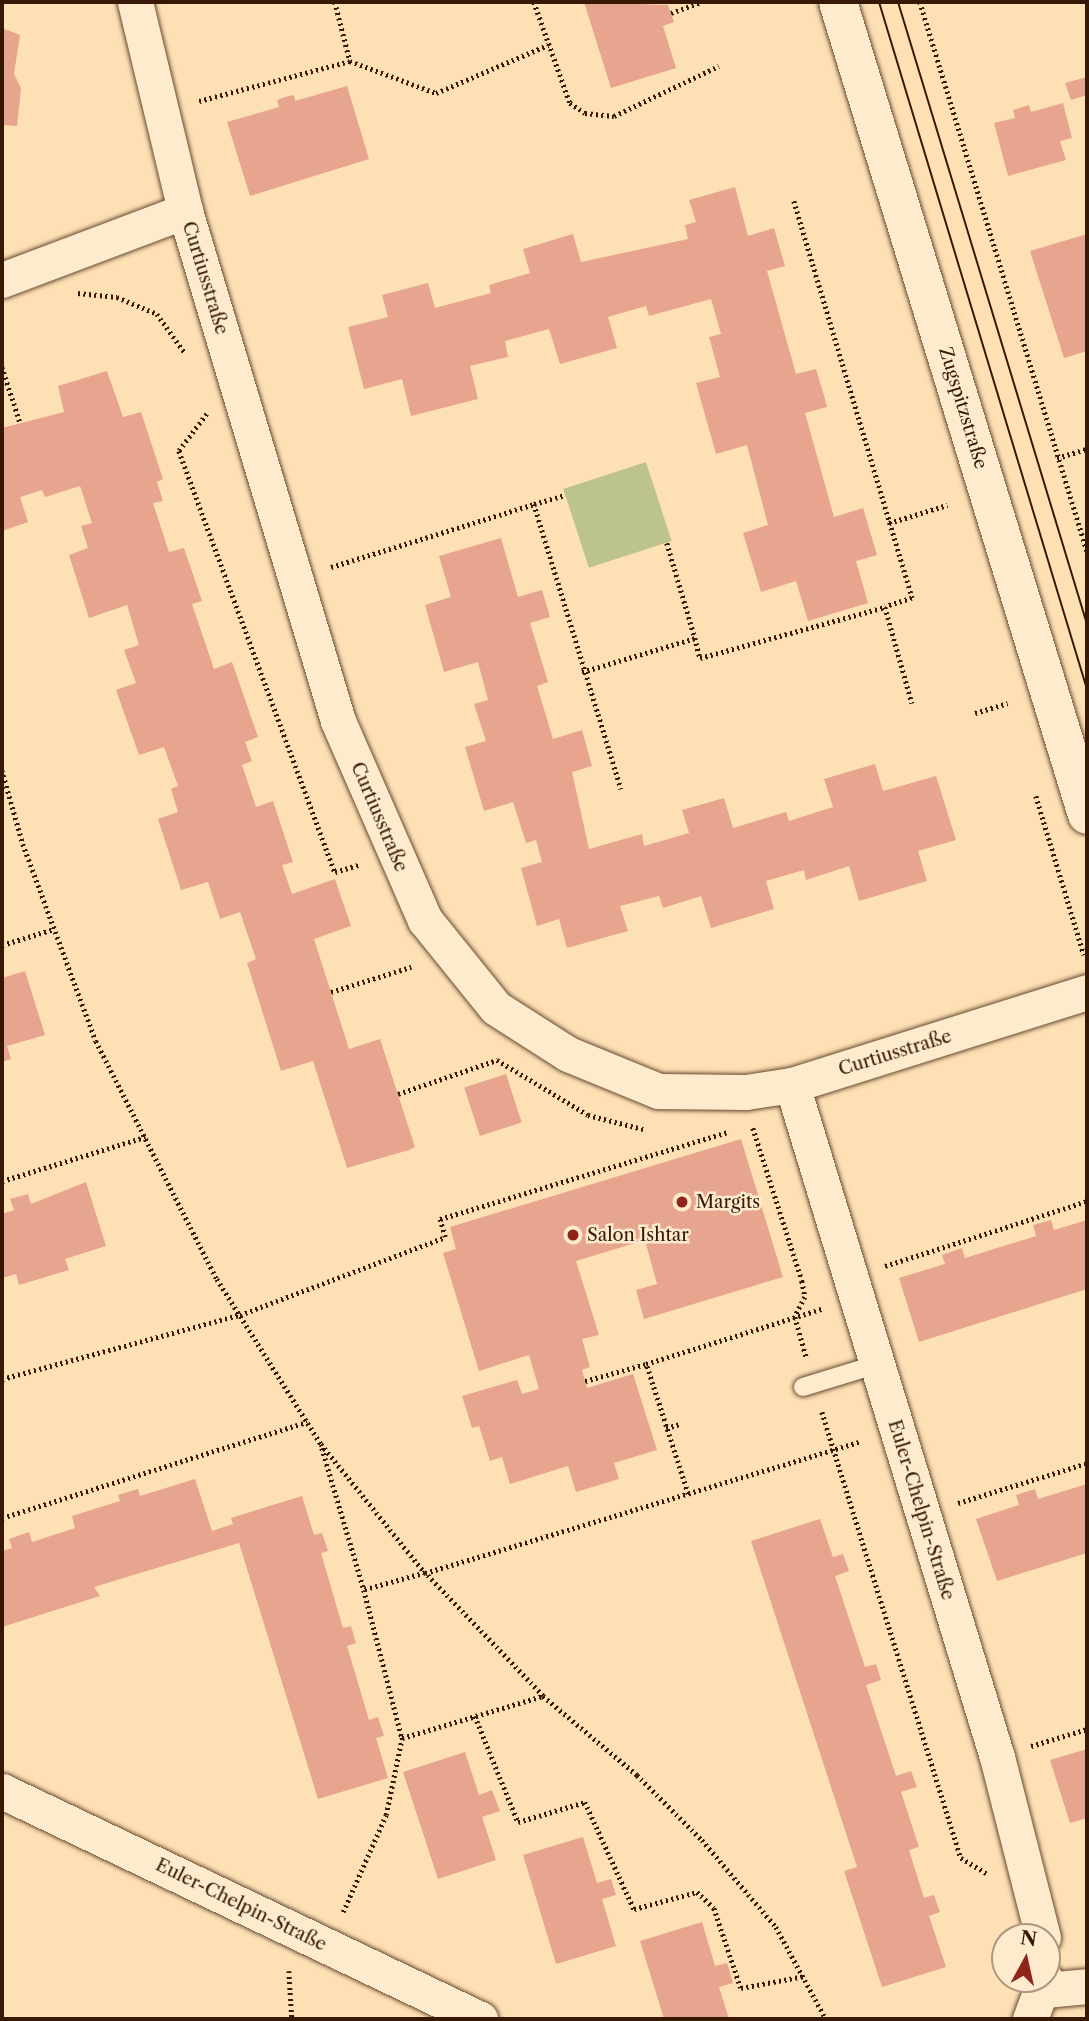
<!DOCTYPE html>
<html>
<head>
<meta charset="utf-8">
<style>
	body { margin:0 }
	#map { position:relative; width:1089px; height:2021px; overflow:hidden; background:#fde0b4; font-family:"Libre Caslon Text",serif }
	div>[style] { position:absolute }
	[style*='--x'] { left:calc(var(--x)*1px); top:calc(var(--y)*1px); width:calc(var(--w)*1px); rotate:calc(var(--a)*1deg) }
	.green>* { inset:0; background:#bcc38f; transform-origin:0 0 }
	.building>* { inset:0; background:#e7a590; transform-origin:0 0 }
	.path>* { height:4.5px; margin-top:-2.25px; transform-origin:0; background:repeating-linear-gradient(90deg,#371805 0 2px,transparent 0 5.5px) }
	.roads { filter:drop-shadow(0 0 2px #684a31) drop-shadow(0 0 2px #684a31) }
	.service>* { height:18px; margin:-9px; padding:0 9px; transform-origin:9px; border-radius:9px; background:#feebce }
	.minor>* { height:35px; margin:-17.5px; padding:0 17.5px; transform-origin:17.5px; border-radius:17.5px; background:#feebce }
	.tertiary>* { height:38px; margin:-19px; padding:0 19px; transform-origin:19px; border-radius:19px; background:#feebce }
	.tram>* { height:2px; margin:-1px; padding:0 1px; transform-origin:1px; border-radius:1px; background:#371805 }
	.dots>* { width:19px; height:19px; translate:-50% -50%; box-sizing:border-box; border:4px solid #feebce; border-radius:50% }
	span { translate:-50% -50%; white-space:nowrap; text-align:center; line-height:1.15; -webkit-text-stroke:5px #feebce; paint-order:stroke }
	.street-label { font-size:18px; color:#371805 }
	.poi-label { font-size:18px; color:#371805 }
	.left { translate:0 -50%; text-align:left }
	.frame { position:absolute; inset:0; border:4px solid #371805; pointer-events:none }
	.north { position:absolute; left:991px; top:1923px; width:70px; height:70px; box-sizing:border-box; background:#feebce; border:2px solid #ae977e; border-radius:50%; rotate:8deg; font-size:19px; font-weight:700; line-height:28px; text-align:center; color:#371805 }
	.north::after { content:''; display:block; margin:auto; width:24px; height:32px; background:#8f2418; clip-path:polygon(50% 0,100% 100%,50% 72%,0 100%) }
</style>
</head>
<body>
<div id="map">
	<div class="green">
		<i style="left:646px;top:462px;width:83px;height:87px;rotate:72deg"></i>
	</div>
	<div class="building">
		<i style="clip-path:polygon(584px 2px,668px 5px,674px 22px,663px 26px,676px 68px,611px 88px)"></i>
		<i style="clip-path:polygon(2px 28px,20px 35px,14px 74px,21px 88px,17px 126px,2px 125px)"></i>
		<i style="clip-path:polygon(1087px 77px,1087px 95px,1071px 100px,1065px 83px)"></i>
		<i style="clip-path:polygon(347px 86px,369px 159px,250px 196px,227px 122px,279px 107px,277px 100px,285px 97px,294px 95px,295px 101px)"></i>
		<i style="clip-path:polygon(1063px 103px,1072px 138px,1060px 141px,1066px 160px,1008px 176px,994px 123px,1015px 118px,1013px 110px,1029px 105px,1031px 112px)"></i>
		<i style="clip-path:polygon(735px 187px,748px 236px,774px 228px,785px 266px,767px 271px,796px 374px,816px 369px,825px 399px,827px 407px,805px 413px,834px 517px,863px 508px,877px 555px,856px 561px,868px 603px,808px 621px,796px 581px,761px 592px,743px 533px,768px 525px,747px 445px,716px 454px,696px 383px,720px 377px,709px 337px,721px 334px,711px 299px,649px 316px,646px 306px,608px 317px,617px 348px,560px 364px,549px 329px,505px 341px,508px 357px,470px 366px,478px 399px,411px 416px,402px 379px,364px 389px,348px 327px,388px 317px,382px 295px,428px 283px,435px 308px,491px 293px,489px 285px,530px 273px,523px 249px,573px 234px,581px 262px,688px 239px,685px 225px,696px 222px,689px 200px)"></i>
		<i style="clip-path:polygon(1087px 234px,1087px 351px,1064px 358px,1030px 251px)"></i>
		<i style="clip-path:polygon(107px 371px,123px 417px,141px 412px,163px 479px,157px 482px,163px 501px,153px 503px,169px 552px,184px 548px,202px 601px,192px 604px,214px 669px,232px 662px,258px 737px,245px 742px,252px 761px,242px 765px,256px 807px,273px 801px,293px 862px,282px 865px,292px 894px,335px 879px,351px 926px,314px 939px,349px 1049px,380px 1039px,415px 1147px,409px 1150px,347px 1168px,313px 1061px,281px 1071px,247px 963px,256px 959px,240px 912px,220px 919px,208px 882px,181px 890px,158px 819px,178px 812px,171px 789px,178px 786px,164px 747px,139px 755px,116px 690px,136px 683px,124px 650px,139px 645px,127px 605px,89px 618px,69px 555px,88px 548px,81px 526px,92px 523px,80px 486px,45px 497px,42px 490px,20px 497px,28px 522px,2px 531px,2px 428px,64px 412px,58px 386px)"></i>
		<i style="clip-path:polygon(501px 538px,518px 597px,542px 590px,550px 617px,530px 623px,548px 682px,537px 686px,553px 739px,582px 730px,592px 766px,572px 772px,589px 849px,642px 834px,644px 846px,689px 833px,682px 810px,724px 798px,733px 828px,786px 812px,789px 821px,833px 807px,824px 779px,875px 764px,883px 791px,936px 776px,956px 840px,918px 851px,927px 881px,859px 901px,849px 866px,806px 880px,804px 870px,766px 881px,774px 909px,711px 928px,701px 896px,663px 908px,659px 896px,620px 906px,628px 931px,567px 948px,559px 919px,537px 926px,521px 868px,542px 862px,536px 840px,526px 843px,513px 802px,484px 811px,465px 747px,486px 741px,474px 704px,488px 700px,478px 662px,444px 672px,425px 605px,451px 597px,439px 556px)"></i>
		<i style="clip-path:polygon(25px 971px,45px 1035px,7px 1046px,11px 1059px,2px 1062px,2px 978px)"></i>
		<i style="left:506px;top:1074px;width:51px;height:44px;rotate:72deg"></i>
		<i style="clip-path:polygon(741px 1139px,783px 1277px,644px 1319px,636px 1290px,657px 1284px,645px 1240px,576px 1261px,599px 1335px,582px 1339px,590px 1367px,582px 1370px,587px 1388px,633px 1374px,657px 1450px,614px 1463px,619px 1479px,576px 1492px,568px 1466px,510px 1484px,502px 1457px,490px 1461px,479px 1426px,472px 1428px,462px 1396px,517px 1380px,522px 1394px,539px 1389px,529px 1355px,479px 1371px,443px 1253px,456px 1249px,450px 1227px)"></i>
		<i style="clip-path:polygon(86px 1182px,106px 1246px,65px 1259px,69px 1270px,19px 1285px,16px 1274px,2px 1278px,2px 1214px,14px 1210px,10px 1199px,28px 1194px,31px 1204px)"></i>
		<i style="clip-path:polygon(1051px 1220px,1054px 1230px,1087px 1220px,1087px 1289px,919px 1342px,899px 1278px,945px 1264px,942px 1255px,962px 1248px,965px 1258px,1036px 1236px,1033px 1225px)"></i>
		<i style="clip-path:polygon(195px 1479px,212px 1531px,233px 1524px,231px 1518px,302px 1496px,314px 1535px,322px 1533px,328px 1551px,321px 1553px,343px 1628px,351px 1626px,356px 1643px,347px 1646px,369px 1720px,378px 1717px,384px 1736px,376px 1738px,388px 1778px,318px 1799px,239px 1543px,94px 1587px,100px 1596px,2px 1627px,2px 1551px,12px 1548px,9px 1539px,29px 1532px,32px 1542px,75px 1528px,72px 1516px,120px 1501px,118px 1495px,138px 1489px,140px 1496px)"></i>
		<i style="clip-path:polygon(1087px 1484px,1087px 1553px,997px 1581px,976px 1519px,1019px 1505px,1016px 1495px,1035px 1489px,1038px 1499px)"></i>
		<i style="clip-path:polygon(820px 1519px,833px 1557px,843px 1554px,849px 1571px,835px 1576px,865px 1667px,876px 1664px,881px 1680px,866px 1685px,896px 1776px,911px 1771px,917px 1787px,901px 1792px,919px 1847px,909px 1850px,924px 1898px,934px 1895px,940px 1912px,929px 1916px,946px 1967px,882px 1987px,844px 1871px,857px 1867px,751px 1541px)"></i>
		<i style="clip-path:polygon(1087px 1749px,1087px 1818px,1070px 1823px,1050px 1760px)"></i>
		<i style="clip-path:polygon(465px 1752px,479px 1795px,492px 1790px,500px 1811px,482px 1817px,496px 1860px,438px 1879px,403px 1772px)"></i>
		<i style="clip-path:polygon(583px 1837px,597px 1883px,611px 1879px,616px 1895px,602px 1899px,616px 1946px,556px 1964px,523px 1855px)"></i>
		<i style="clip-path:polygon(702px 1922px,715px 1966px,727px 1963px,733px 1983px,719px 1987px,729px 2019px,664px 2019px,640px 1941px)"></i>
	</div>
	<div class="path">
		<i style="--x:335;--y:2;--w:61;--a:75.7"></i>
		<i style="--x:534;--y:2;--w:107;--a:70.4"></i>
		<i style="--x:570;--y:103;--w:18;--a:34"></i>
		<i style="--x:585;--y:113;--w:29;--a:6"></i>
		<i style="--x:614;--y:116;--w:116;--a:-25.5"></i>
		<i style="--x:920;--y:2;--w:574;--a:73.08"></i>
		<i style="--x:671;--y:13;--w:30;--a:-20"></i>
		<i style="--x:199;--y:101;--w:156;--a:-14.8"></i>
		<i style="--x:350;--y:61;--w:92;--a:20.4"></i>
		<i style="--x:436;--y:93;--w:122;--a:-23.2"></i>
		<i style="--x:794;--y:201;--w:414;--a:73.4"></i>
		<i style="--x:912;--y:598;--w:28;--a:162"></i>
		<i style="--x:885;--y:607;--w:100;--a:74.3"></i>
		<i style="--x:78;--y:293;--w:39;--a:6"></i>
		<i style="--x:117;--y:297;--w:43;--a:23"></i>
		<i style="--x:157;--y:314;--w:48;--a:54.3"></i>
		<i style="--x:2;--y:367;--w:58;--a:71.9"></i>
		<i style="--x:207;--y:414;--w:46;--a:127.1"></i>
		<i style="--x:179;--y:451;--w:449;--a:69.7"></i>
		<i style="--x:335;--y:872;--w:27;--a:-17"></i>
		<i style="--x:1057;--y:458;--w:31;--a:-17"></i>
		<i style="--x:534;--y:504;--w:32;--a:-16"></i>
		<i style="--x:889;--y:523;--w:61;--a:-17.2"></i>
		<i style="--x:667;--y:543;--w:99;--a:73.6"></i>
		<i style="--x:331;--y:567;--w:213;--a:-17.2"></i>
		<i style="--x:534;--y:504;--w:298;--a:73"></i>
		<i style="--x:582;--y:672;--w:118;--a:-16.7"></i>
		<i style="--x:695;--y:638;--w:21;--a:76"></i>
		<i style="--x:700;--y:658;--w:192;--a:-15.4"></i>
		<i style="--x:975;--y:713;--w:34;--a:-17"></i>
		<i style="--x:2;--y:770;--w:77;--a:74.2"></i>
		<i style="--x:23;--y:844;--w:210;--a:69.7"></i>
		<i style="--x:96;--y:1041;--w:267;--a:63.1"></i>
		<i style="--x:217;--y:1279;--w:195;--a:57.8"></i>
		<i style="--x:321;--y:1444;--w:166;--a:51.1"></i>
		<i style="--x:425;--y:1573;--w:63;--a:164.4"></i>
		<i style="--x:364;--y:1590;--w:153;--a:75.6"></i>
		<i style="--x:402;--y:1738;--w:147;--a:-16.6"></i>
		<i style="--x:543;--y:1696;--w:123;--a:40"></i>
		<i style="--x:637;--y:1775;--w:92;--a:45"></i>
		<i style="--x:702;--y:1840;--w:114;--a:49.6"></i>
		<i style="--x:776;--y:1927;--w:105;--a:61.5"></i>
		<i style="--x:1036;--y:796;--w:166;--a:73.2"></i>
		<i style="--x:2;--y:945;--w:54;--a:-17.1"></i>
		<i style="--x:331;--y:992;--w:84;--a:-17.4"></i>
		<i style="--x:398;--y:1094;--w:105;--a:-19"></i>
		<i style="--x:497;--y:1060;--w:106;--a:31.1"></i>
		<i style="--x:588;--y:1115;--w:57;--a:14.3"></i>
		<i style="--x:753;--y:1128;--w:161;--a:72.2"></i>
		<i style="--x:802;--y:1281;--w:16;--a:79"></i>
		<i style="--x:805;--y:1297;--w:22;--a:117"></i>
		<i style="--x:795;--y:1317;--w:41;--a:74.2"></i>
		<i style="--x:2;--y:1181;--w:150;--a:-17.1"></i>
		<i style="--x:885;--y:1266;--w:212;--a:-17.8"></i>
		<i style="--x:2;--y:1379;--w:246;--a:-15.1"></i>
		<i style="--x:240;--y:1315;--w:219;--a:-20.8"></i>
		<i style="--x:445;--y:1237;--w:19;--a:-106"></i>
		<i style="--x:440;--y:1219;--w:302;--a:-16.8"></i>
		<i style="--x:585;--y:1381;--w:63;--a:-15.6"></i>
		<i style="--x:822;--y:1412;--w:467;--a:72.7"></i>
		<i style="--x:961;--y:1858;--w:31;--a:31"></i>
		<i style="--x:666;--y:1428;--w:15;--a:-16"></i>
		<i style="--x:322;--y:1448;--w:148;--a:73.5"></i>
		<i style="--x:688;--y:1494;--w:137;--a:-107.9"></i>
		<i style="--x:646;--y:1364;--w:184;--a:-17.4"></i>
		<i style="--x:958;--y:1503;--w:135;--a:-17.2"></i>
		<i style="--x:2;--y:1518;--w:320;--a:-17.5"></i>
		<i style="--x:543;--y:1696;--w:170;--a:-133.8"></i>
		<i style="--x:425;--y:1573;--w:456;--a:-16.8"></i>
		<i style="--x:475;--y:1716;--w:114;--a:67.9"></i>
		<i style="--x:518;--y:1822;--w:70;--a:-16.6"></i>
		<i style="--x:585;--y:1802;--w:118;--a:65.4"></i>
		<i style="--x:634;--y:1909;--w:65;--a:-15.1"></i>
		<i style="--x:697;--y:1892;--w:23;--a:43"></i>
		<i style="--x:714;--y:1908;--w:84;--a:71.4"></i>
		<i style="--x:741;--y:1988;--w:65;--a:-10.6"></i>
		<i style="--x:1031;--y:1746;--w:59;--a:-16.9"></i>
		<i style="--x:343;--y:1912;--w:106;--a:-66.1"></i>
		<i style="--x:386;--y:1815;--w:79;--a:-78.3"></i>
		<i style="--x:289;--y:1971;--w:48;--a:86.4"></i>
	</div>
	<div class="roads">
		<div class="service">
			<i style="--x:803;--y:1387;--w:75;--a:-17"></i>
		</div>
		<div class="minor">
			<i style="--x:135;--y:2;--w:215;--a:76.5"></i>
			<i style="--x:185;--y:211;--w:532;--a:73.3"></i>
			<i style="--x:338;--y:721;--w:217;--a:66.4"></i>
			<i style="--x:425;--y:920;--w:113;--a:51.1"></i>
			<i style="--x:496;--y:1008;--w:85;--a:32.6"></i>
			<i style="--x:568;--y:1054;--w:97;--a:22.3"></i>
			<i style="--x:658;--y:1091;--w:88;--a:0.7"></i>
			<i style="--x:746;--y:1092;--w:47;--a:-8.7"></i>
			<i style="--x:792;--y:1085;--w:309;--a:-17.5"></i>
			<i style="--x:2;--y:280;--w:196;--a:-20.7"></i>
			<i style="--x:792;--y:1085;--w:703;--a:73.04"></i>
			<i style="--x:997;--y:1757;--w:186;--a:75.7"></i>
			<i style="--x:2;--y:1791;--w:530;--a:25.5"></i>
			<i style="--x:1045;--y:1990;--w:42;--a:-5.4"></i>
			<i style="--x:1030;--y:2019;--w:43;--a:-69.4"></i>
		</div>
		<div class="tertiary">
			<i style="--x:838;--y:2;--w:850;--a:72.97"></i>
		</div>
	</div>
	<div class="tram">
		<i style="--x:879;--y:2;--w:718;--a:73.16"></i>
		<i style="--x:898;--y:2;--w:650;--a:73.1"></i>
	</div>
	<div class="dots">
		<i style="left:682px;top:1202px;background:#8f2418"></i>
		<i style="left:573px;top:1235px;background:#8f2418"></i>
	</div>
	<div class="street-label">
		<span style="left:205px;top:278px;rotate:73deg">Curtiusstraße</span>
		<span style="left:963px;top:408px;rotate:73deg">Zugspitzstraße</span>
		<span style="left:379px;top:817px;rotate:67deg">Curtiusstraße</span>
		<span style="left:895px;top:1053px;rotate:-17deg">Curtiusstraße</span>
		<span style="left:921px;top:1510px;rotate:73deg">Euler-Chelpin-Straße</span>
		<span style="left:241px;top:1905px;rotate:26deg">Euler-Chelpin-Straße</span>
	</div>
	<div class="poi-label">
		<span class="left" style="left:696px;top:1202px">Margits</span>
		<span class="left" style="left:587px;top:1235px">Salon Ishtar</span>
	</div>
	<div class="frame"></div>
	<div class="north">N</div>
</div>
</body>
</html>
